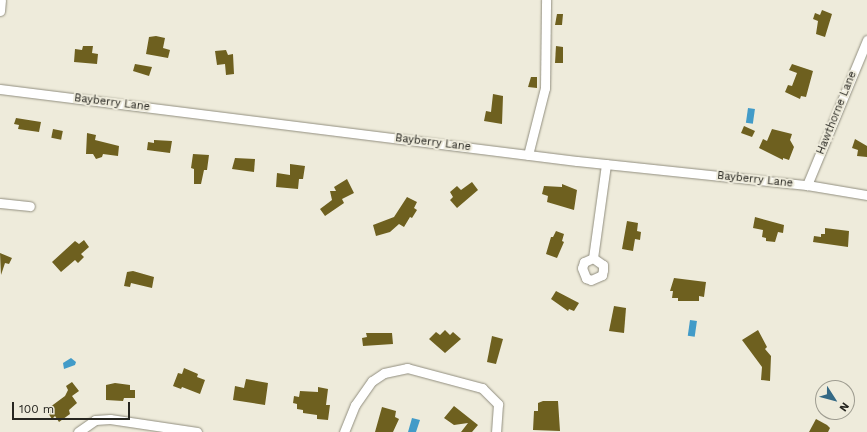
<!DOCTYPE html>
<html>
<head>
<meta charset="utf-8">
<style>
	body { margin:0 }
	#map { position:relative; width:867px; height:432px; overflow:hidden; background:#eeebdb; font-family:"Work Sans",sans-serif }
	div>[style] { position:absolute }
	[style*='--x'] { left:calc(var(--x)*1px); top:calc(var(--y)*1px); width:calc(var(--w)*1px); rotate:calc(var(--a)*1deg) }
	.water>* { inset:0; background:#429bc8; transform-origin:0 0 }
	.building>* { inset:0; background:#6e601f; transform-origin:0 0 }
	.roads { filter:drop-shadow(0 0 1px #918e7f) drop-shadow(0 0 1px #918e7f) }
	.minor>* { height:9px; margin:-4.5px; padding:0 4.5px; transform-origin:4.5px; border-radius:4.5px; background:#fff }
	span { translate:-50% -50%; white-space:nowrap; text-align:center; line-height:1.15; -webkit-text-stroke:4px #eeebdb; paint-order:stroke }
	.street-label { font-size:11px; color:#272620 }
	.north { position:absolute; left:815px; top:380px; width:40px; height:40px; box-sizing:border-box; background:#eeebdb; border:1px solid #9e9c90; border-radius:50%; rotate:126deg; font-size:11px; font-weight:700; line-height:16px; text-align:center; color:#272620 }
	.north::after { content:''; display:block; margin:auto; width:14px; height:18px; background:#346985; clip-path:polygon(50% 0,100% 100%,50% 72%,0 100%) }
	.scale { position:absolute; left:12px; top:402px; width:118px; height:18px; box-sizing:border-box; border:2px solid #272620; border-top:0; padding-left:5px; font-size:12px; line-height:14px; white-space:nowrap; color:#272620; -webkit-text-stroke:3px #eeebdb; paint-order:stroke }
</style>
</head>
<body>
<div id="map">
	<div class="water">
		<i style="left:748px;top:108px;width:7px;height:15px;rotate:8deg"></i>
		<i style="left:690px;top:320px;width:7px;height:16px;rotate:8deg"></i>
		<i style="clip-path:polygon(71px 358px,76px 362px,75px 365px,64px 369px,63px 363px)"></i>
		<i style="clip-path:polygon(412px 418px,420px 420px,416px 432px,408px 432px)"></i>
	</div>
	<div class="building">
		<i style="clip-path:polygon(822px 10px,832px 14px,825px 37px,816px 34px,818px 21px,813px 19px,815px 13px,820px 15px)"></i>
		<i style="clip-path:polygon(557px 14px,563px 14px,562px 25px,555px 25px)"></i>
		<i style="clip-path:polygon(156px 36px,165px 38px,163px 48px,170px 50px,168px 58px,146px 54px,149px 37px)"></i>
		<i style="clip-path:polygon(83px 46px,93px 46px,92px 53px,98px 54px,97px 64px,74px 62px,75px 49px,82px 50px)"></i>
		<i style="clip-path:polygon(556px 46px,563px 47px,563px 63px,555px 63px)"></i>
		<i style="clip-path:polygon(226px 50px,228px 55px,233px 54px,234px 74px,226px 75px,225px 64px,217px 65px,215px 51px)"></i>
		<i style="clip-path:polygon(135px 64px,152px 67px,149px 76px,133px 71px)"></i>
		<i style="clip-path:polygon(792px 64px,813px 71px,806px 97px,801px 96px,800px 99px,785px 92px,788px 85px,792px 86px,797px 73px,789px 70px)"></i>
		<i style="clip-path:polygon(531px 77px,537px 77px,537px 88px,528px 87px)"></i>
		<i style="clip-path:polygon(493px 94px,503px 96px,502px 124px,484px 121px,486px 111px,491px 112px)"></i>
		<i style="clip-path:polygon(16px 118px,41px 122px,39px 132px,18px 129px,19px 125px,14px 124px)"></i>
		<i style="clip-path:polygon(744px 126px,755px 131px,752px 137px,741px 133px)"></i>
		<i style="left:53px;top:129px;width:10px;height:9px;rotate:11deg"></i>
		<i style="clip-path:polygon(772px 129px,792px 134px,790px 140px,794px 147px,789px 160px,783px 158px,783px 160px,759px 148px,763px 139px,767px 141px)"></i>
		<i style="clip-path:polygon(87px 133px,96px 135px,95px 140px,119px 146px,118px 156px,103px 154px,102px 157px,96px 159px,93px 154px,86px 154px)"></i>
		<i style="clip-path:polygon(855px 139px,867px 146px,867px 157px,857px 156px,858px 150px,852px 148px)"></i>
		<i style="clip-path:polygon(154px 140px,172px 141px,170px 153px,147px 150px,148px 142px,154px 143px)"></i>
		<i style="clip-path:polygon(193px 154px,209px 155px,207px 170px,204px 170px,201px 184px,194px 184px,194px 169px,191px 168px)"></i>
		<i style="clip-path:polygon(235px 158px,255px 159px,254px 172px,232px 169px)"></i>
		<i style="clip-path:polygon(290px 164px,305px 166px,303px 179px,299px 179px,298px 189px,276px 187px,277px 173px,290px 175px)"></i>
		<i style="clip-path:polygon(347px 179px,354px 193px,342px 199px,344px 203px,325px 216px,320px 209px,332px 200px,330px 191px,336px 191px,334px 187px)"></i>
		<i style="clip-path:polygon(472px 182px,478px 190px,457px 208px,450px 200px,453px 197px,450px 192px,457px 186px,461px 190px)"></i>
		<i style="clip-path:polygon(562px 184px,577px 190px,574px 210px,547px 202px,548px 196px,542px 194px,544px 186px,562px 187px)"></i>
		<i style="clip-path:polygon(407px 197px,417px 202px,414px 208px,417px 210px,412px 218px,410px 217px,404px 227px,399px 224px,390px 232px,376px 236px,373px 225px,394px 217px)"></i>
		<i style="clip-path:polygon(755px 217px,784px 225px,783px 233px,778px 232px,775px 242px,766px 241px,766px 238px,762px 237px,763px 230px,753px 228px)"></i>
		<i style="clip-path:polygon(627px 221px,638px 223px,637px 231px,641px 232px,640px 240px,635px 239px,633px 251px,622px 249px)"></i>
		<i style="clip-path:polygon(825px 228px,849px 231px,848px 247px,813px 242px,814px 236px,821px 237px,821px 234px,825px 234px)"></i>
		<i style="clip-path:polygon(556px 231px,564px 234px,562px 241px,564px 242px,557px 258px,546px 254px,551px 237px,553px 237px)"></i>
		<i style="clip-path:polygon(84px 240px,89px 247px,81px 254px,84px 257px,78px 263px,75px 260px,61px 272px,52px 262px,75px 241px,79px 244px)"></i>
		<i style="clip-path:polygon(0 253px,12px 258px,9px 264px,5px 263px,1px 275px)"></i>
		<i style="clip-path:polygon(133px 271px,154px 277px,152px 288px,131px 283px,130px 287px,124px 286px,127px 272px)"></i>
		<i style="clip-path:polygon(674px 278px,706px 282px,704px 297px,699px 296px,699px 301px,678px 301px,678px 298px,672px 298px,673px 291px,670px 291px)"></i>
		<i style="clip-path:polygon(556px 291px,579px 303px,574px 311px,569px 309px,568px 311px,551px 299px)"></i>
		<i style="clip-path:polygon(614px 306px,626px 308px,624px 333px,609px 331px)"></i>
		<i style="clip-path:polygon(445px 330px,450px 335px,453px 332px,461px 339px,445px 353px,429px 339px,436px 332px,440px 335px)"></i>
		<i style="clip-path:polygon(758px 330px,767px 347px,765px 349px,771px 356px,770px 381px,761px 380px,762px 367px,742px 340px)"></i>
		<i style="clip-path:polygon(366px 333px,392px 333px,393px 344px,363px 346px,362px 338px,367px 337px)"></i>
		<i style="clip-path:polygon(492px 336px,503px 339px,496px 364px,487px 362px)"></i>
		<i style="clip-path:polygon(184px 368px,198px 374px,197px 377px,205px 380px,200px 394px,182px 387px,181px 389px,173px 386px,178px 373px,182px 374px)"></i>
		<i style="clip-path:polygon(246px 379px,268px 383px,265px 405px,233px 400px,235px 386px,244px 388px)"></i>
		<i style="clip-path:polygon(72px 382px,79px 391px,72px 396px,77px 403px,69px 410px,70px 414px,59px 422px,55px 416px,52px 419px,46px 410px,65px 396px,68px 390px,66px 386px)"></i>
		<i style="clip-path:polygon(115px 383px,130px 385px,130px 390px,135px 390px,135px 398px,124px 398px,123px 401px,106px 400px,106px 385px)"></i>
		<i style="clip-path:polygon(318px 387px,328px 389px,326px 405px,330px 405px,328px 420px,317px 419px,317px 415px,303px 413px,303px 410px,297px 409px,297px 404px,293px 403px,294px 396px,299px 397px,300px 391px,318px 392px)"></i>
		<i style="clip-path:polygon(543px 401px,558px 401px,560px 431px,533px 430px,534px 411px,538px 411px,538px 403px)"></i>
		<i style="clip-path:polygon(454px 406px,478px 425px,472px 432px,461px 432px,468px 423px,454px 425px,444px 418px)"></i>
		<i style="clip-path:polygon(382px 407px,396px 411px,395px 417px,399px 419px,393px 432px,375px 432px)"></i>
		<i style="clip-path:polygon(816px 419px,827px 425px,830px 428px,828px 432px,809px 432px)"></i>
	</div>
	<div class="roads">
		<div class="minor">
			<i style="--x:0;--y:11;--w:11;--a:-85"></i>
			<i style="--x:0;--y:89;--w:581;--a:7.11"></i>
			<i style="--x:577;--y:161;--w:231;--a:6"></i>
			<i style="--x:807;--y:185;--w:61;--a:9.5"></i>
			<i style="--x:528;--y:155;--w:69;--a:-75.8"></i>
			<i style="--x:545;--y:88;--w:88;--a:-89.3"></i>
			<i style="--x:807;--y:185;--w:157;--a:-67.5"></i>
			<i style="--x:0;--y:203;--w:30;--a:6"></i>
			<i style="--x:593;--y:258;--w:10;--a:156"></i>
			<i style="--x:584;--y:262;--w:6;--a:108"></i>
			<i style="--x:582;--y:268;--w:11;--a:68"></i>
			<i style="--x:586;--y:278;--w:5;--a:22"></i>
			<i style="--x:591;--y:280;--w:12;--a:-24"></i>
			<i style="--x:602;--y:275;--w:5;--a:-79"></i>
			<i style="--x:603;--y:270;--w:5;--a:-90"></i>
			<i style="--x:603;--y:265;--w:12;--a:-145"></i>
			<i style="--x:593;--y:258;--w:95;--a:-82.1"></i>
			<i style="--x:78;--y:432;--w:21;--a:-35"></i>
			<i style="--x:95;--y:420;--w:15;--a:-4"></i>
			<i style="--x:110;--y:419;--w:88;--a:8.5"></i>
			<i style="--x:344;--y:432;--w:29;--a:-68"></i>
			<i style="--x:355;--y:405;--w:29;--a:-55"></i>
			<i style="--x:372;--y:381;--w:14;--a:-34"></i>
			<i style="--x:384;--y:373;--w:24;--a:-12"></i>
			<i style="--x:407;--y:368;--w:78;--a:14.9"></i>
			<i style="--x:482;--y:388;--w:23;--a:45"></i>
			<i style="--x:498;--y:404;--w:28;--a:94"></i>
		</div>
	</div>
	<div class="street-label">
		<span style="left:112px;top:103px;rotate:7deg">Bayberry Lane</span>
		<span style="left:837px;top:113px;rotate:-68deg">Hawthorne Lane</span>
		<span style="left:433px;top:143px;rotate:7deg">Bayberry Lane</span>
		<span style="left:755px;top:180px;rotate:6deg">Bayberry Lane</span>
	</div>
	<div class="north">N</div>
	<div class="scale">100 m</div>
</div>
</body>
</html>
